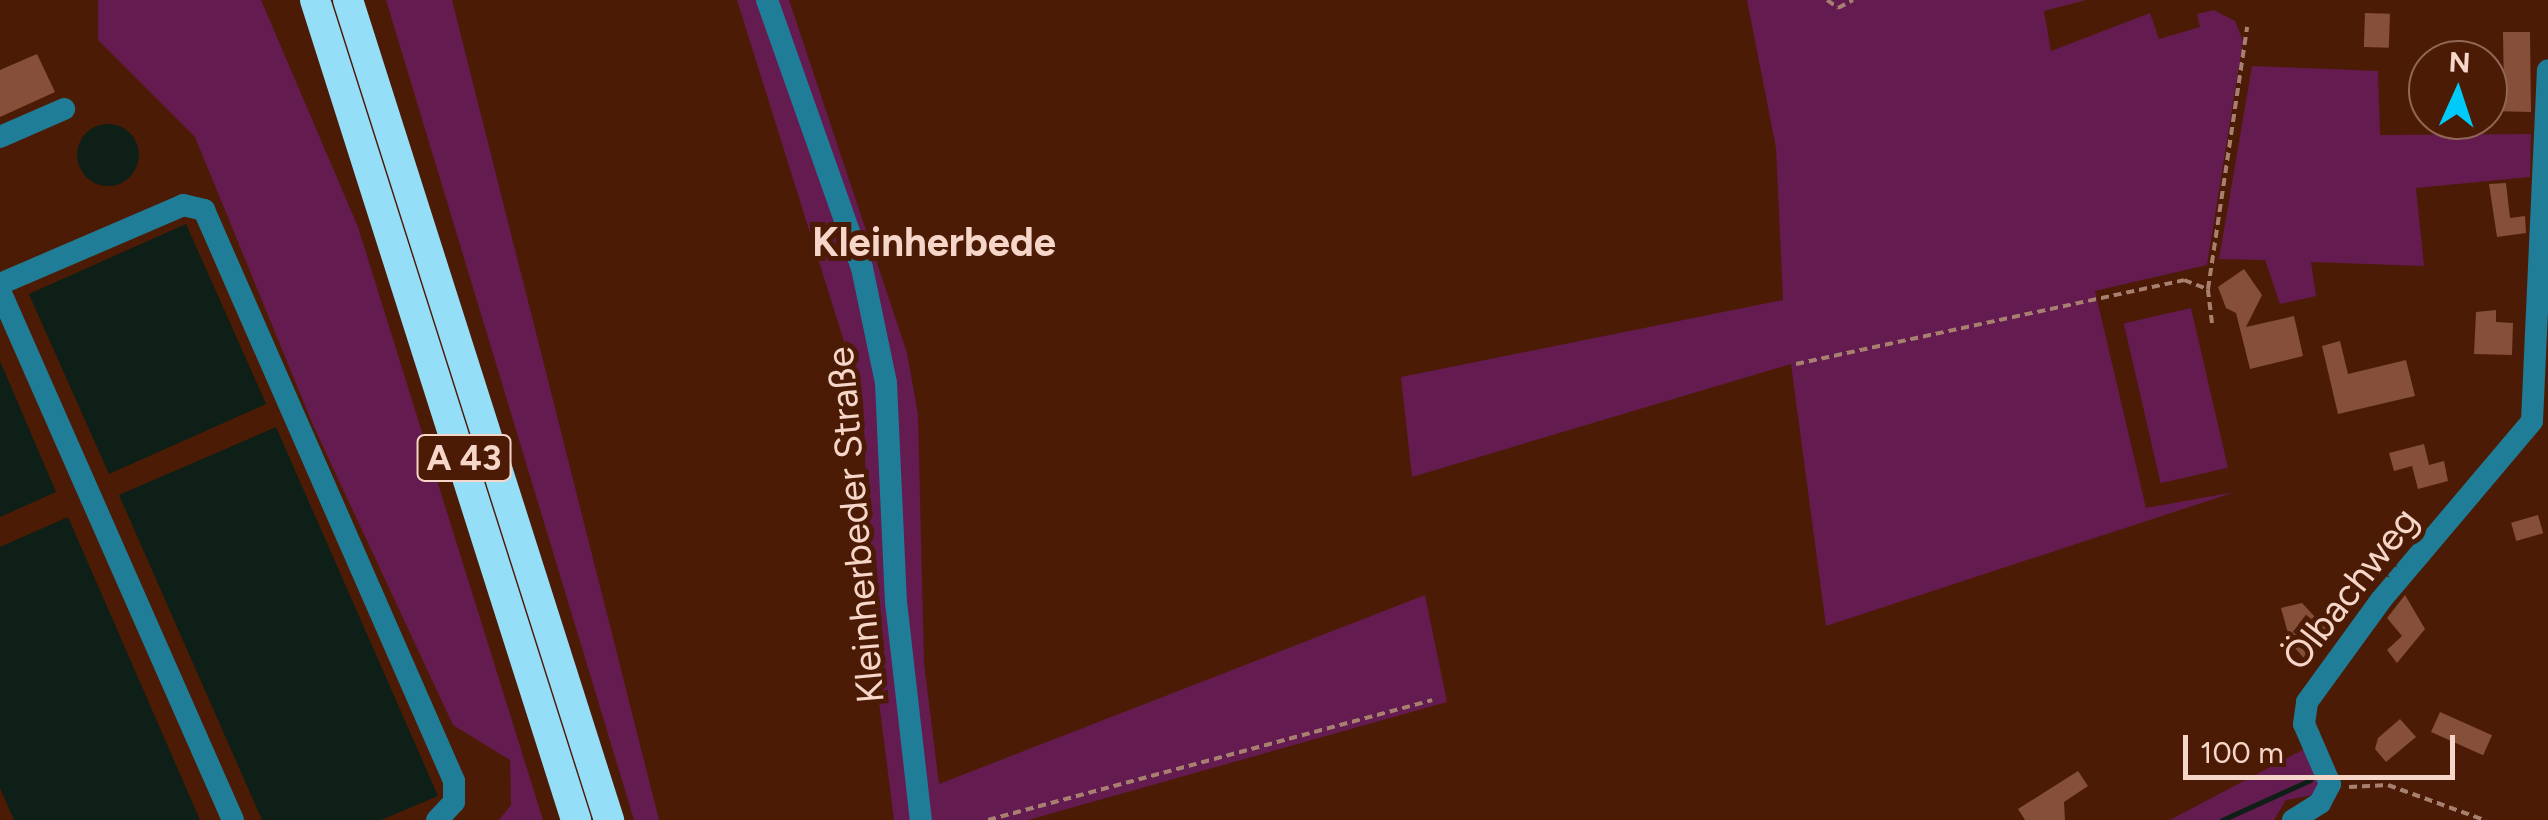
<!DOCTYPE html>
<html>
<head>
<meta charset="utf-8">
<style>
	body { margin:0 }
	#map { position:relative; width:2548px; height:820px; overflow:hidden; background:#4c1b05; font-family:Figtree,sans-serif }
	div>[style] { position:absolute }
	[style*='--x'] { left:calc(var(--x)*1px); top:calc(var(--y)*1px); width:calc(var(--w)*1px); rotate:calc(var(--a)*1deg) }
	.green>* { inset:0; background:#641b4f; transform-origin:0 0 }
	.water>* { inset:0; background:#0d1f16; transform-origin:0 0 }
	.round { border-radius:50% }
	.stream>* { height:5px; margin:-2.5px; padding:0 2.5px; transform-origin:2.5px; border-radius:2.5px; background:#0d1f16 }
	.building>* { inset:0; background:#854f3a; transform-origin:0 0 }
	.path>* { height:4px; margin-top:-2px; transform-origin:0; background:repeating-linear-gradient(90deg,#a88070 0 8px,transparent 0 13px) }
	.minor>* { height:22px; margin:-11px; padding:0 11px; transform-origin:11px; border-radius:11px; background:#207d97 }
	.highway>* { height:30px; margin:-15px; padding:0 15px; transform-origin:15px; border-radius:15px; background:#94def8 }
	span { translate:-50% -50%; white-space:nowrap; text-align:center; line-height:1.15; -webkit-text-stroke:10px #4c1b05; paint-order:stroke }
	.shield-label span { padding:2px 8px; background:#4c1b05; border:2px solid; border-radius:8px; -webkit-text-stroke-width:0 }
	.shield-label { font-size:35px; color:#f7d6ca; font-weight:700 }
	.street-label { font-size:38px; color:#f7d6ca }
	.neighbourhood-label { font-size:40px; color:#f7d6ca; font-weight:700 }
	.north { position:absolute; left:2408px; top:40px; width:100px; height:100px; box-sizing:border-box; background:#4c1b05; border:2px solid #906654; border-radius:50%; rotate:3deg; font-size:28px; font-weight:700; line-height:40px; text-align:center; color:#f7d6ca }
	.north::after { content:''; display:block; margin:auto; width:35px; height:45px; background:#00cbf8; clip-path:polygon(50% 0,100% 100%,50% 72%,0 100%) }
	.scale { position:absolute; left:2183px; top:735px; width:272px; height:45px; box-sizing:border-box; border:5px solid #f7d6ca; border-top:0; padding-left:12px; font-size:30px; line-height:35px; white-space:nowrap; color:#f7d6ca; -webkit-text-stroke:8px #4c1b05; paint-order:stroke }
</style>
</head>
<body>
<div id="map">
	<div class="green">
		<i style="clip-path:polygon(98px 0,261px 0,358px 227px,543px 820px,499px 820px,511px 805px,510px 760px,453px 725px,313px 425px,195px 137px,98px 40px)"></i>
		<i style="clip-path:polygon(386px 0,452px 0,659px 820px,634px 820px)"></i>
		<i style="clip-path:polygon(737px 0,789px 0,907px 353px,918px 414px,924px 663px,939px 784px,1425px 595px,1447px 702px,1028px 820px,894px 820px,872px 647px,863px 402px)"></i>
		<i style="clip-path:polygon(1747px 0,2086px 0,2044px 11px,2051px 51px,2150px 13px,2159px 39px,2200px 27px,2197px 14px,2214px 10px,2235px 21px,2243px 41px,2207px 265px,2095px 291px,2146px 508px,2235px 492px,1826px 626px,1791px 364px,1412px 477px,1401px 377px,1783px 300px,1776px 148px)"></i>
		<i style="clip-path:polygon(2252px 66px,2378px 71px,2380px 135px,2531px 134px,2530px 177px,2416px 188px,2424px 266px,2311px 262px,2316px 296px,2280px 304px,2265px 260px,2219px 259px)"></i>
		<i style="left:2191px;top:308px;width:164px;height:69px;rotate:77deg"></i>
		<i style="clip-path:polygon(2308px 747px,2321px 785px,2314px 795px,2286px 800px,2274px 820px,2170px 820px)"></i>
	</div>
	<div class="water">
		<i class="round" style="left:77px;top:124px;width:62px;height:62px"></i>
		<i style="left:186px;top:224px;width:197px;height:172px;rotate:66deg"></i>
		<i style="clip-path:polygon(0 361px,56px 492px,0 517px)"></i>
		<i style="clip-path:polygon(276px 427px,438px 796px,381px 820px,262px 820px,119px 495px)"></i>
		<i style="clip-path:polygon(68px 517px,200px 820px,14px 820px,0 788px,0 547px)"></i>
	</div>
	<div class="stream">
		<i style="--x:2222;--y:820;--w:97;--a:-24.4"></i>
	</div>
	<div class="building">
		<i style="left:2365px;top:13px;width:25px;height:34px;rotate:2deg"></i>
		<i style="clip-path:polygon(2503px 32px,2530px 32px,2531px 112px,2488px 111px,2488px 94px,2504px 95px)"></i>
		<i style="clip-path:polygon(37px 54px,55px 92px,0 117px,0 70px)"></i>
		<i style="clip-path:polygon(2506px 183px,2510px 218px,2525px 216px,2526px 233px,2497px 237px,2489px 184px)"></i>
		<i style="clip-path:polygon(2244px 269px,2262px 295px,2246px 327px,2294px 316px,2303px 356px,2250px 369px,2236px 313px,2226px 308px,2218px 287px)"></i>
		<i style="clip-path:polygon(2496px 310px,2496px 322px,2513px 323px,2512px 355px,2474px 354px,2476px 312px)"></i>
		<i style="clip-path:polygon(2340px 341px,2348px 374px,2406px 360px,2415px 396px,2338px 414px,2322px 346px)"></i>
		<i style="clip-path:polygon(2424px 444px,2429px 465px,2444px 461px,2448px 481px,2418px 489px,2412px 466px,2394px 471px,2389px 453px)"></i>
		<i style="left:2538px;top:515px;width:19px;height:28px;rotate:74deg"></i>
		<i style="clip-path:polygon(2405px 595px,2425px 629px,2397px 663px,2387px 650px,2402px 636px,2387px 618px)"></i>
		<i style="clip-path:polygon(2302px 603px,2330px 633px,2304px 658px,2291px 644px,2281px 608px)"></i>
		<i style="left:2440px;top:712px;width:57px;height:22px;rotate:24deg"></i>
		<i style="clip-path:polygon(2400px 719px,2416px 737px,2386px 762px,2375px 749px,2378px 738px)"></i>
		<i style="clip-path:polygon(2078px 771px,2088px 786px,2064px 802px,2065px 820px,2025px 820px,2018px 809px)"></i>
	</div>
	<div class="path">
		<i style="--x:1827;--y:0;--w:14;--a:36"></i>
		<i style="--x:1838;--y:8;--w:17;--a:-28"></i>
		<i style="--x:2212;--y:323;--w:34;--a:-97"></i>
		<i style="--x:2208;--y:289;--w:265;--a:-81.5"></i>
		<i style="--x:1796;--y:364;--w:397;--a:-12.2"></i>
		<i style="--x:2184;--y:280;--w:26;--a:21"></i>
		<i style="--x:2349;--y:787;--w:39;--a:-3"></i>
		<i style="--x:2388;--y:785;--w:102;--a:20"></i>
		<i style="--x:988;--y:820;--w:460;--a:-15.1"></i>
	</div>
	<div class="minor">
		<i style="--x:767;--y:0;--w:284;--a:70.5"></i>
		<i style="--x:862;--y:268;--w:117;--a:78.2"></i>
		<i style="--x:886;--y:383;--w:219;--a:87.4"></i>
		<i style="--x:896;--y:602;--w:219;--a:83.5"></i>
		<i style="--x:0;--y:137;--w:70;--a:-23.6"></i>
		<i style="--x:0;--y:284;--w:199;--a:-23.3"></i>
		<i style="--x:183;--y:205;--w:22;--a:13"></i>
		<i style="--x:204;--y:210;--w:623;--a:66.35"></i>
		<i style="--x:454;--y:781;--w:21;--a:90"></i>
		<i style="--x:454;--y:802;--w:25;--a:133"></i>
		<i style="--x:0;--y:291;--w:578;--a:66.23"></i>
		<i style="--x:2293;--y:820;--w:32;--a:-32"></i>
		<i style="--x:2320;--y:803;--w:21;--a:-62"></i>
		<i style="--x:2330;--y:784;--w:65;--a:-113.4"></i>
		<i style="--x:2304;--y:724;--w:22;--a:-82"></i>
		<i style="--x:2307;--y:702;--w:126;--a:-54"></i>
		<i style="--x:2381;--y:600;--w:234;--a:-49.8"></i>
		<i style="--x:2532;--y:421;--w:351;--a:-87.4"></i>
	</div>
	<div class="highway">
		<i style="--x:315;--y:0;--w:861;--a:72.34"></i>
		<i style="--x:348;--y:0;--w:861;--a:72.34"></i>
	</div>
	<div class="shield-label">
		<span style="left:464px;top:458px">A 43</span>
	</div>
	<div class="street-label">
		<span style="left:856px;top:525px;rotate:-95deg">Kleinherbeder Straße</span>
		<span style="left:2351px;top:589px;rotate:-52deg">Ölbachweg</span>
	</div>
	<div class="neighbourhood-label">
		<span style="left:934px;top:242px">Kleinherbede</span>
	</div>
	<div class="north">N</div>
	<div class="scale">100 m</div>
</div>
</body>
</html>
